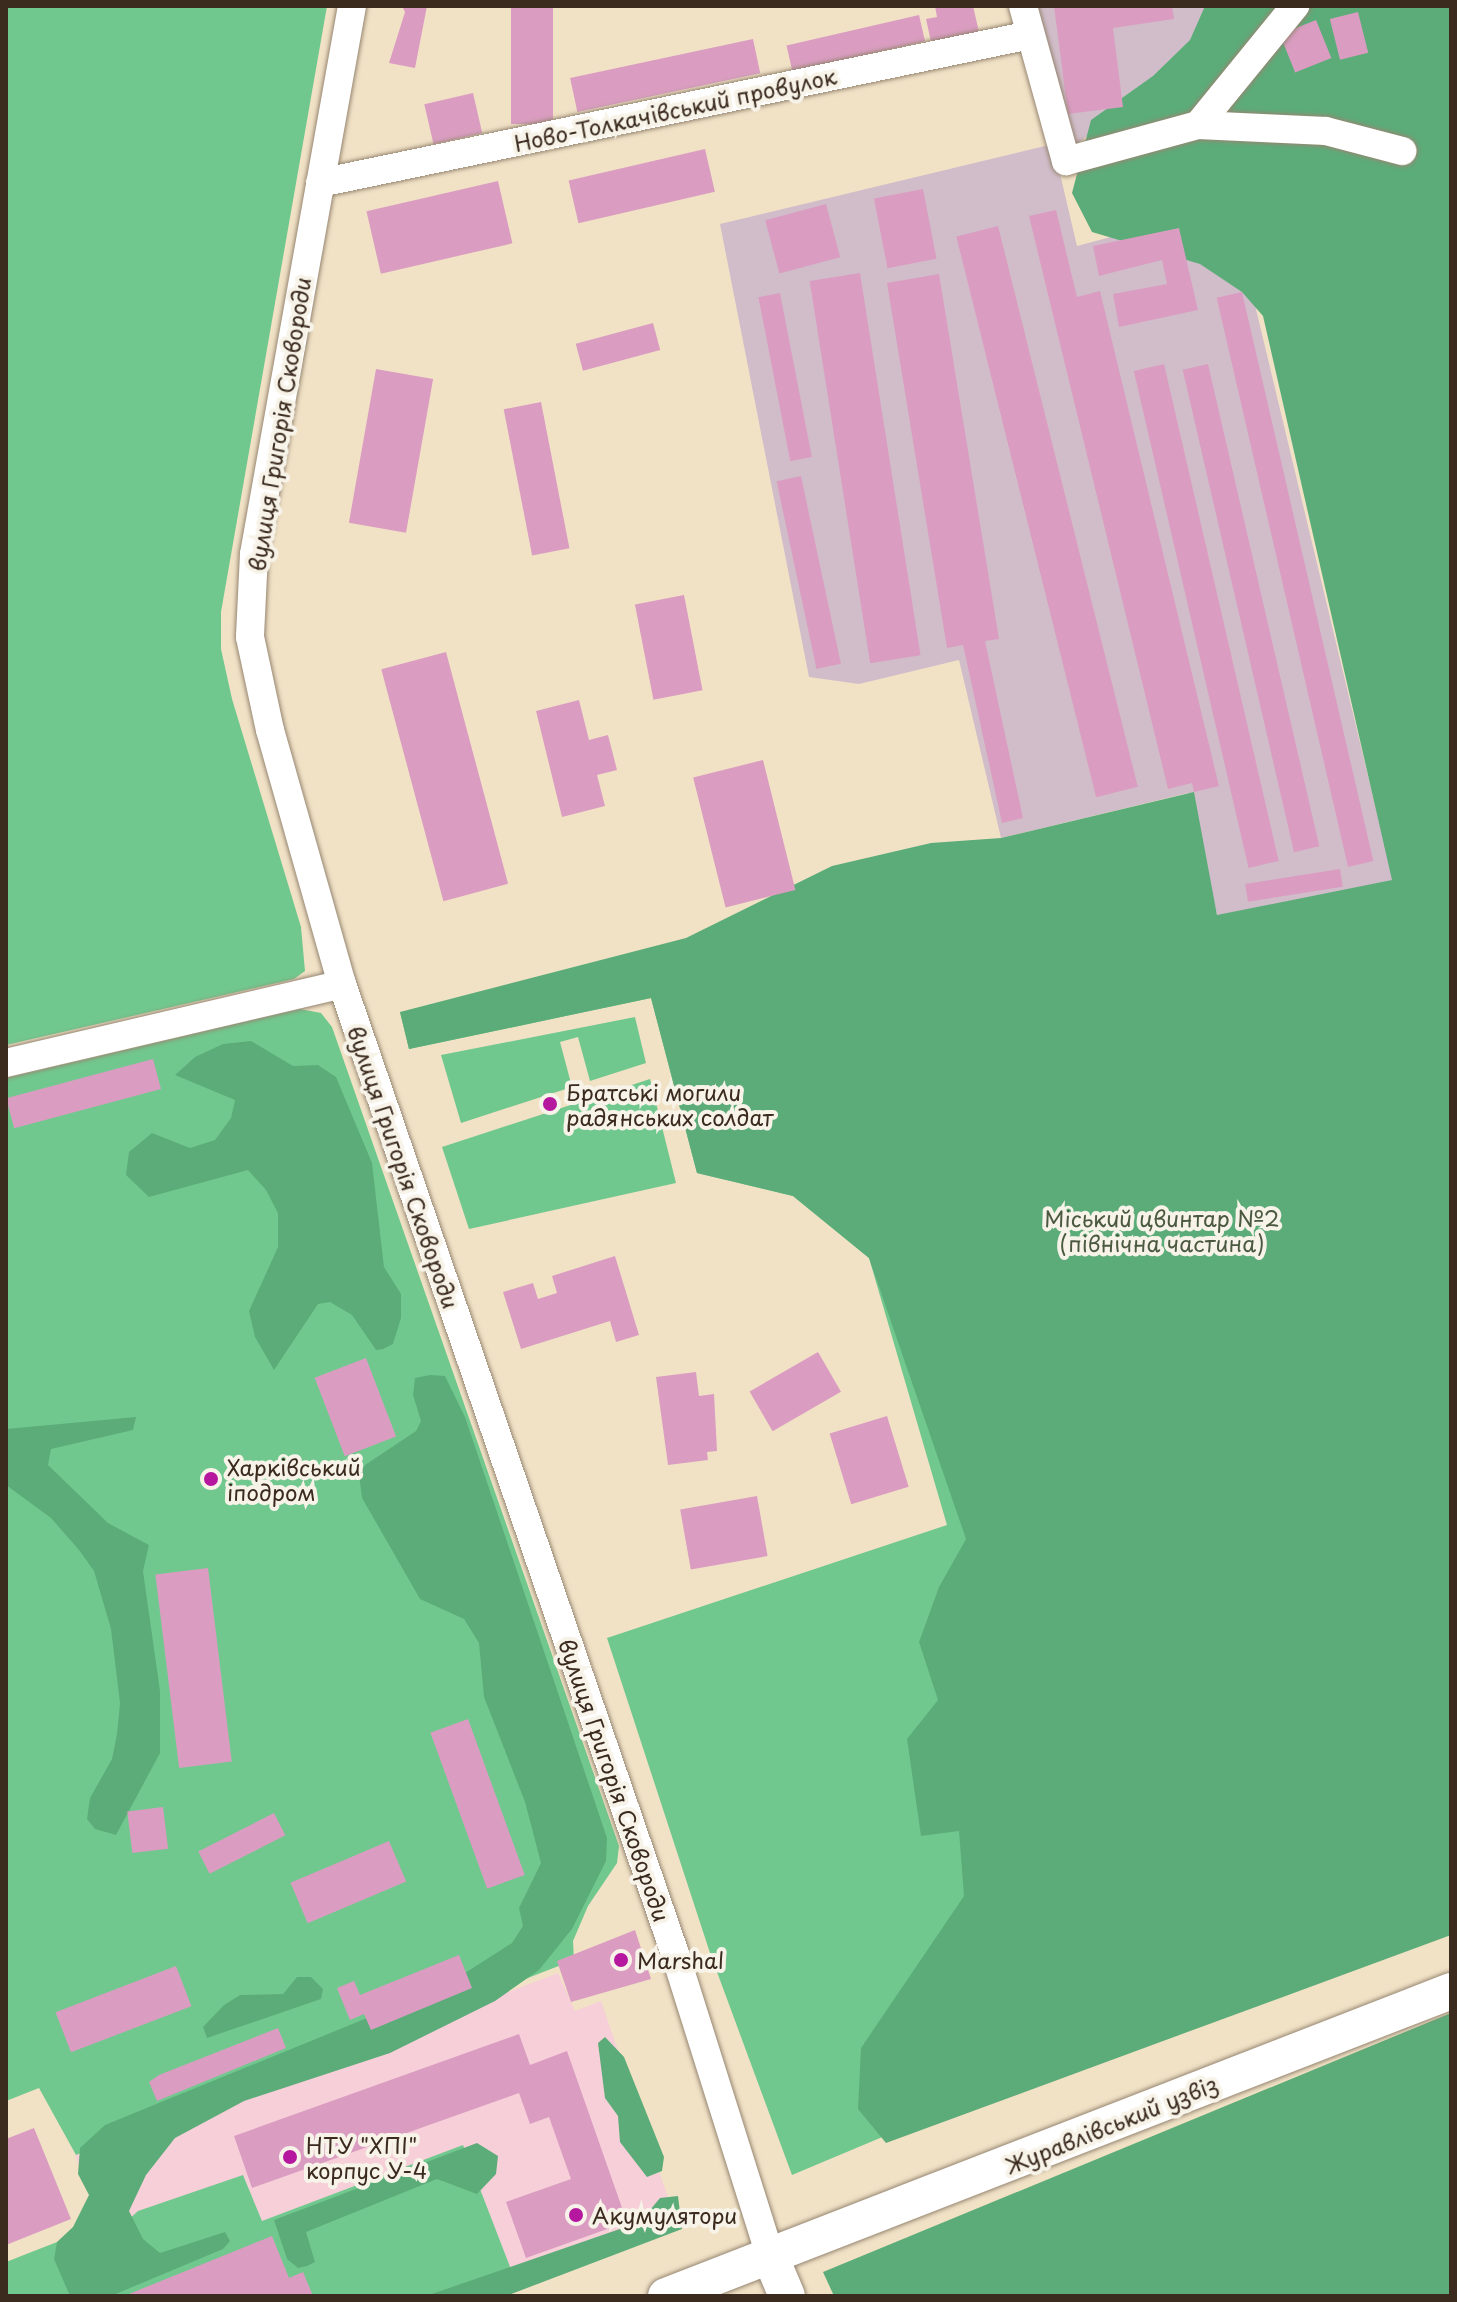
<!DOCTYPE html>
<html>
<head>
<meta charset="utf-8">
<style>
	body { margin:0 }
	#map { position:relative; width:1457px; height:2302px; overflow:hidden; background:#f1e2c6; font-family:"Playpen Sans",sans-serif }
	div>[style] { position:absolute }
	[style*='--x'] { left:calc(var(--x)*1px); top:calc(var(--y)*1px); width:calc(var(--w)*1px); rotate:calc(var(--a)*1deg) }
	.built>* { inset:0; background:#f6cfd8 }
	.industrial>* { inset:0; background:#d1bdca }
	.green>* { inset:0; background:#71c88e }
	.forest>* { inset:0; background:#5cac79 }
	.building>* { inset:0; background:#da9dc1; transform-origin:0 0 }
	.roads { filter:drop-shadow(0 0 2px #968672) drop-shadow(0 0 2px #968672) }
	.minor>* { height:28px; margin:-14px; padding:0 14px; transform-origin:14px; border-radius:14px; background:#fff }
	.major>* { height:36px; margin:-18px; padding:0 18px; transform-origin:18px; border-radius:18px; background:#fff }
	.dots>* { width:22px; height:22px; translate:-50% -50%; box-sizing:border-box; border:4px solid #f7f3e8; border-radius:50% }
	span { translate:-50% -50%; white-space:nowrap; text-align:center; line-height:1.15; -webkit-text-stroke:8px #f7f3e8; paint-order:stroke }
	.street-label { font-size:22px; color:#3b2a1e }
	.poi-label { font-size:22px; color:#3b2a1e }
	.left { translate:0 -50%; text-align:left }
	.park-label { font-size:22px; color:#4b5940 }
	.frame { position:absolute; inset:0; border:8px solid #3b2a1e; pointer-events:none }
</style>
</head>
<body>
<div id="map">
	<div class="built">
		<i style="clip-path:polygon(558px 1973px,575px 2011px,601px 2001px,678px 2227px,496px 2296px,127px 2283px,75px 2156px)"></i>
	</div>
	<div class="industrial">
		<i style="clip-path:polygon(1037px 6px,1224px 6px,1212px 35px,1072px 148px)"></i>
		<i style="clip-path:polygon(1053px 144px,1077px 246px,1231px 205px,1393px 880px,1219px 922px,1188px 793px,1001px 838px,959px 660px,859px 684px,809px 677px,720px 224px)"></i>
	</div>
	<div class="green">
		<i style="clip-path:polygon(6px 6px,327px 6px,221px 612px,221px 649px,232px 699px,301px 927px,305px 971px,294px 979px,6px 1045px)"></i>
		<i style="clip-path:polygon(1214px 946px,1451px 1031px,1275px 1972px,792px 2175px,710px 1953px,607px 1638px,947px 1525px,869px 1258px,793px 1196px,697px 1173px,651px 998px,409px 1049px,400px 1012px)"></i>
		<i style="clip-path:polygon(300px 1009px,321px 1013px,332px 1027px,619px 1846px,617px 1863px,588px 1906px,573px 1941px,574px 1960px,76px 2155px,39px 2088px,6px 2101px,6px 1078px)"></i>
		<i style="clip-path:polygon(635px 1017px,646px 1063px,590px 1081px,578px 1037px,560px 1042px,572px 1087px,461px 1123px,441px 1055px)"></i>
		<i style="clip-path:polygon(650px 1079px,676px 1183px,469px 1229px,442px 1147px)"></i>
		<i style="clip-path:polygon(463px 2145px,517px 2285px,487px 2296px,6px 2296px,6px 2262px,57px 2242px,76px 2268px,138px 2211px,243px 2175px,262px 2221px)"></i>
	</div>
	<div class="forest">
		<i style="clip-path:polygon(1205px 6px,1451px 6px,1451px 1935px,886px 2143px,858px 2109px,861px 2048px,964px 1896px,959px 1831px,921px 1836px,907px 1739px,938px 1700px,919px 1642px,939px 1587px,966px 1539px,869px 1258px,793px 1196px,697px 1173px,651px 998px,409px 1049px,400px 1012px,686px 938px,832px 866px,931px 843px,1001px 838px,1194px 792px,1217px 915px,1392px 880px,1263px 316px,1242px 292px,1200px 264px,1092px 232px,1072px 193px,1091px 120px,1153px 76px,1190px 40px)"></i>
		<i style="clip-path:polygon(251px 1041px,293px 1066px,318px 1065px,336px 1077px,372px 1163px,384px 1267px,401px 1294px,401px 1318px,393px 1344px,383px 1349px,376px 1350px,352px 1315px,330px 1302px,318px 1304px,274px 1370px,255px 1337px,249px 1311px,278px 1247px,278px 1213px,266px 1190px,248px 1170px,149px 1197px,126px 1175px,129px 1152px,152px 1133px,190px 1148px,215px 1140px,231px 1118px,235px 1100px,175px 1075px,195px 1057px,223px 1044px)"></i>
		<i style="clip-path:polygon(430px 1375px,445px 1376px,465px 1417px,607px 1838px,606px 1861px,572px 1929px,539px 1970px,495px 2001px,390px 2053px,244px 2101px,175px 2138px,146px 2175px,129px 2211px,143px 2239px,160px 2253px,225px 2232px,230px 2241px,223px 2249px,111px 2296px,70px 2296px,54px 2259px,57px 2242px,73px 2227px,89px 2195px,78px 2174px,80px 2148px,105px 2125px,443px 1987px,512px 1943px,523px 1926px,519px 1908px,541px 1863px,525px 1802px,484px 1697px,479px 1643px,464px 1619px,420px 1599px,362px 1498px,359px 1475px,365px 1465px,416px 1431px,421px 1421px,413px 1395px,415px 1378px)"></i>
		<i style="clip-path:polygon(136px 1417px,133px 1430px,51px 1449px,48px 1465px,108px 1523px,149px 1545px,143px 1571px,160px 1691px,160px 1753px,116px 1835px,95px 1829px,87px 1819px,90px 1798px,112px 1759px,117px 1734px,120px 1703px,111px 1629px,94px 1571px,79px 1550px,51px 1518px,6px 1485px,6px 1429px)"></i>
		<i style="clip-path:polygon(297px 1977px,311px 1977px,323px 1989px,321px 1999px,207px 2038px,203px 2027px,224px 2005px,240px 1995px,283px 1994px)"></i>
		<i style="clip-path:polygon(1451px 2013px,1451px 2296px,834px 2296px,823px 2272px)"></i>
		<i style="clip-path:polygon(605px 2037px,624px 2057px,664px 2157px,662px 2171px,647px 2177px,620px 2142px,618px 2116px,605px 2098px,598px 2043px)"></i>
		<i style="clip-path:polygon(477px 2143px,498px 2156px,496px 2174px,477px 2194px,437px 2179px,306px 2232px,315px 2262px,307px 2266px,298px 2268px,287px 2259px,274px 2220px)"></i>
		<i style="clip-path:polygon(678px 2196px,682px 2229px,506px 2296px,426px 2296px,640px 2222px,660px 2198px)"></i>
	</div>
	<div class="building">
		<i style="clip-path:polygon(402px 6px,427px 6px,415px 68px,389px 63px,405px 12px)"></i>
		<i style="left:511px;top:6px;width:42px;height:118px"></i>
		<i style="clip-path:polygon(935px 6px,973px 6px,979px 32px,931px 42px,926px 19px,937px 17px)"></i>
		<i style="clip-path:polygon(1054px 6px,1172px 6px,1174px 19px,1113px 28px,1123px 107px,1068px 114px)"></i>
		<i style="left:1358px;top:12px;width:42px;height:29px;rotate:76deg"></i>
		<i style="left:919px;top:15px;width:27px;height:136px;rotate:77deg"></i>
		<i style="left:1316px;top:20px;width:41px;height:39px;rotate:68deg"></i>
		<i style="left:753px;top:39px;width:35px;height:187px;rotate:78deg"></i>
		<i style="left:473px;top:93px;width:41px;height:50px;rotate:77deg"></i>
		<i style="left:705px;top:149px;width:44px;height:140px;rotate:77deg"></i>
		<i style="left:498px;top:181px;width:64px;height:135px;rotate:77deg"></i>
		<i style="left:923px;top:189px;width:71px;height:50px;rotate:79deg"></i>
		<i style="left:826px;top:204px;width:55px;height:63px;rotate:75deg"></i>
		<i style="clip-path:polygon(1056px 210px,1077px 297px,1100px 291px,1219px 786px,1194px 792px,1192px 783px,1168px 789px,1029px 216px)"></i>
		<i style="left:998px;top:226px;width:578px;height:43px;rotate:76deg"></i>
		<i style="clip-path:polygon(1179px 228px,1198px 310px,1119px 327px,1113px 294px,1167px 284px,1162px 260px,1099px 276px,1093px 246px)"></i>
		<i style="left:860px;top:273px;width:387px;height:51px;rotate:81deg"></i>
		<i style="clip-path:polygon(939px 274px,999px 639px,985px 641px,1023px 818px,1002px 823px,963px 645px,947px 648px,887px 283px)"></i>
		<i style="left:1242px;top:292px;width:584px;height:26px;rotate:77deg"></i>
		<i style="left:780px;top:293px;width:167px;height:22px;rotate:79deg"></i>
		<i style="left:653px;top:323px;width:28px;height:80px;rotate:75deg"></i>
		<i style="left:1164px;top:364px;width:510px;height:31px;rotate:77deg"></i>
		<i style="left:1208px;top:364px;width:495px;height:26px;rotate:77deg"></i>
		<i style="left:376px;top:369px;width:58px;height:156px;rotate:10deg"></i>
		<i style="left:541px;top:402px;width:149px;height:38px;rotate:79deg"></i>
		<i style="left:801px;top:476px;width:192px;height:25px;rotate:78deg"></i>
		<i style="left:684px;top:595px;width:97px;height:50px;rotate:79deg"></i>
		<i style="left:446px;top:652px;width:240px;height:67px;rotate:75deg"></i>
		<i style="clip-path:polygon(579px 700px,589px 740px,608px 735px,617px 770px,597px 775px,605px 806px,562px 817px,536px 711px)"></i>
		<i style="left:763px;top:760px;width:134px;height:72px;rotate:76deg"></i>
		<i style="left:1340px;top:869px;width:18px;height:96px;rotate:81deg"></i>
		<i style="left:153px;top:1059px;width:31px;height:152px;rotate:75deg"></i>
		<i style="clip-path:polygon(615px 1256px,639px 1335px,616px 1342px,610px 1321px,521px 1349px,503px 1292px,533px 1283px,538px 1299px,557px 1293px,552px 1276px)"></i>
		<i style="left:818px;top:1352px;width:46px;height:79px;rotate:60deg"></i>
		<i style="left:366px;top:1358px;width:84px;height:55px;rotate:69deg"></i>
		<i style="clip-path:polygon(696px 1372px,699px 1396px,714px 1394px,717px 1451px,707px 1452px,708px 1460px,668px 1465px,656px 1377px)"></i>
		<i style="left:887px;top:1416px;width:74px;height:60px;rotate:73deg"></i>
		<i style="left:757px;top:1496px;width:61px;height:78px;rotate:80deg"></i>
		<i style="left:208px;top:1568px;width:195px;height:53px;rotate:83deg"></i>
		<i style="left:468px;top:1719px;width:166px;height:40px;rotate:70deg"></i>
		<i style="left:163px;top:1807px;width:42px;height:36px;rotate:83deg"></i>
		<i style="left:274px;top:1813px;width:25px;height:85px;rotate:63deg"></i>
		<i style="left:389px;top:1841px;width:44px;height:107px;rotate:67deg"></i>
		<i style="clip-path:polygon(635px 1930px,651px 1979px,571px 2002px,557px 1961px)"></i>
		<i style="clip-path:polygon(459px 1955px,472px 1988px,371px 2030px,364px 2014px,350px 2020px,337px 1988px,354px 1981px,360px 1995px)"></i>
		<i style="left:176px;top:1966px;width:43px;height:129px;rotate:69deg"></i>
		<i style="clip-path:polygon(278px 2028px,286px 2048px,157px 2101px,149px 2082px,159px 2075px)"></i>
		<i style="clip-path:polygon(519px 2034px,530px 2065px,567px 2051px,627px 2222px,526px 2258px,506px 2202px,571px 2179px,549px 2117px,530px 2124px,519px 2093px,252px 2188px,234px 2136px)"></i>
		<i style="clip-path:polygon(34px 2128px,71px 2219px,6px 2245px,6px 2139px)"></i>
		<i style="clip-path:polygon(272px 2236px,289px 2278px,303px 2272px,313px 2296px,124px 2296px)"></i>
	</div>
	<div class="roads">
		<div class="minor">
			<i style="--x:352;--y:6;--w:557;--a:100.14"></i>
			<i style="--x:254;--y:554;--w:83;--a:92.8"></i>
			<i style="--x:250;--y:637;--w:95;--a:77.9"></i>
			<i style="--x:270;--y:730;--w:264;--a:74.2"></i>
			<i style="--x:342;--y:984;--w:1026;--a:71.05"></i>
			<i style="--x:675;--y:1954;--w:319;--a:72.5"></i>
			<i style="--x:1023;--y:6;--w:161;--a:74.5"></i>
			<i style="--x:1066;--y:161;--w:137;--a:-15.3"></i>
			<i style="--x:1198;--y:125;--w:154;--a:-50.8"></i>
			<i style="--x:1198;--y:125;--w:128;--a:2.7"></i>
			<i style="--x:1326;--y:131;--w:79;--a:14.7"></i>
			<i style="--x:320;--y:183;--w:725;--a:-11.77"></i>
			<i style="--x:6;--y:1063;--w:345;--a:-13.2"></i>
		</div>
		<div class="major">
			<i style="--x:771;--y:2258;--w:41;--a:67.2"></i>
			<i style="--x:666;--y:2296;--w:842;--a:-21.23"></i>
		</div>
	</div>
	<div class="dots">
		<i style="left:550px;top:1104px;background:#b5179e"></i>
		<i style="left:211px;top:1479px;background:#b5179e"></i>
		<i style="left:621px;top:1960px;background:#b5179e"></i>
		<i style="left:290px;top:2157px;background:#b5179e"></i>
		<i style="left:576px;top:2215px;background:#b5179e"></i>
	</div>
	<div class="street-label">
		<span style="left:675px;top:109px;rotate:-12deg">Ново-Толкачівський провулок</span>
		<span style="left:279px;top:424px;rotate:-81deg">вулиця Григорія Сковороди</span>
		<span style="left:404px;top:1167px;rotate:71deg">вулиця Григорія Сковороди</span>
		<span style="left:615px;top:1780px;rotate:71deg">вулиця Григорія Сковороди</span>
		<span style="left:1111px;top:2124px;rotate:-22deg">Журавлівський узвіз</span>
	</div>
	<div class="poi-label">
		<span class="left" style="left:566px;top:1104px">Братські могили<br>радянських солдат</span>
		<span class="left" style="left:227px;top:1479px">Харківський<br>іподром</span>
		<span class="left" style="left:637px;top:1960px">Marshal</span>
		<span class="left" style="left:306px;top:2157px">НТУ "ХПІ"<br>корпус У-4</span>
		<span class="left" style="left:592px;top:2215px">Акумулятори</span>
	</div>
	<div class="park-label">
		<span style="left:1162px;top:1230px">Міський цвинтар №2<br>(північна частина)</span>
	</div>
	<div class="frame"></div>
</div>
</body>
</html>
